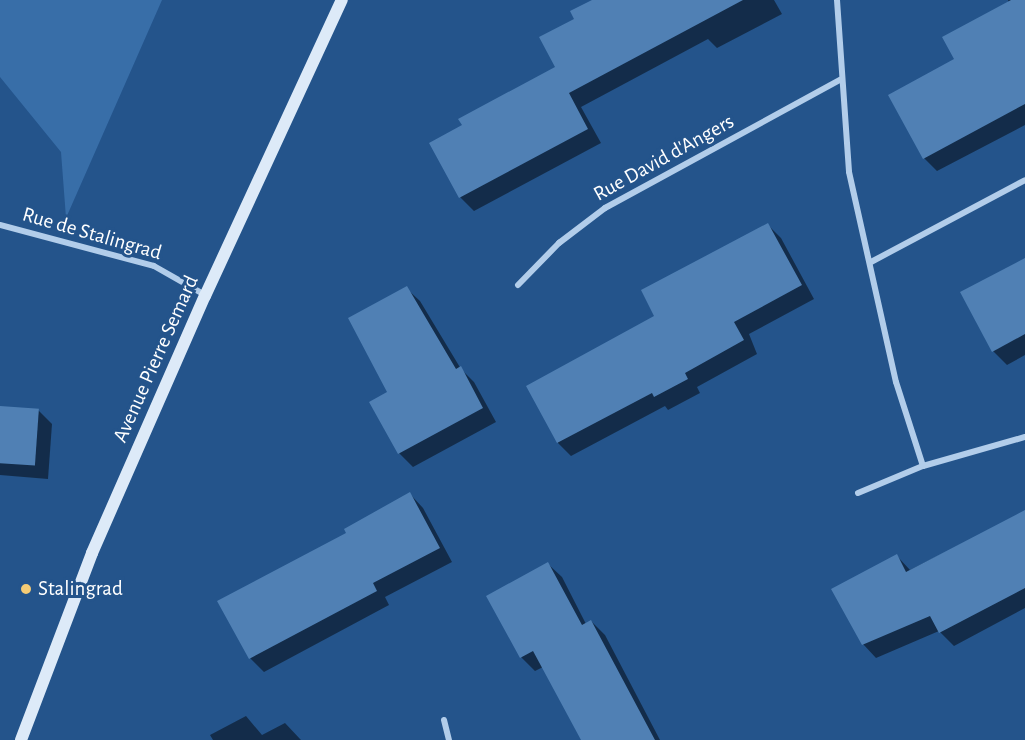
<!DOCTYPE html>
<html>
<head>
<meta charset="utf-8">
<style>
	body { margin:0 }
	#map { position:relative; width:1025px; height:740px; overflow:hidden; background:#24548b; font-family:"Alegreya Sans",sans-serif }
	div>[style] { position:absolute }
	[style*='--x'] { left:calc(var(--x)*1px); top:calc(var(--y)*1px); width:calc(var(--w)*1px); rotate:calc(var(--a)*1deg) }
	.green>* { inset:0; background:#386ea8 }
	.shadow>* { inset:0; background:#0007 }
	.building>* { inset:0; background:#5080b4; transform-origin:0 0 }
	.minor>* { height:6px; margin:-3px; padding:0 3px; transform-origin:3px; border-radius:3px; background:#b2cdea }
	.secondary>* { height:12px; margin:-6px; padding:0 6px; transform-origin:6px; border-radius:6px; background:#ddeaf8 }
	.dots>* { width:16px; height:16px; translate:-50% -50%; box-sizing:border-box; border:3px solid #24548b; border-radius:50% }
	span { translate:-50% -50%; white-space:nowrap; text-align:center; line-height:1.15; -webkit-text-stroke:6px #24548b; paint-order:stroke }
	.street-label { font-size:21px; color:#fff }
	.poi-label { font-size:21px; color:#fff }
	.left { translate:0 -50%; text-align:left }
</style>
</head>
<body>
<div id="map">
	<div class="green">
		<i style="clip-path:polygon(0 0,162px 0,66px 218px,61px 152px,0 77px)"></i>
	</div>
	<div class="shadow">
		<i style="clip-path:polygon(594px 0,774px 0,782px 14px,717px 48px,708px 39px,581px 107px,601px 143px,474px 211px,460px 197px,464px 126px,557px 68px,576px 19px)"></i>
		<i style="clip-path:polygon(1008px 0,1025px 0,1025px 125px,937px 171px,924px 158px,956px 60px,1009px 3px)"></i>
		<i style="clip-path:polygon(768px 225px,781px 238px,814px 299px,749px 334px,757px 354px,697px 387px,700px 393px,668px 410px,665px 406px,571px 456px,558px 443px,528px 387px,656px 317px)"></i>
		<i style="clip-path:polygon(1025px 261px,1025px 355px,1007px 365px,993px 351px)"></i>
		<i style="clip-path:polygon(406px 288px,420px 301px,461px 369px,474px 382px,496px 422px,413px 467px,399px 453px,389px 393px)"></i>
		<i style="clip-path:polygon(0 407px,38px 410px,52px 424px,48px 479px,0 475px)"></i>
		<i style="clip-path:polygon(410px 494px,423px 508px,452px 562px,385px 597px,389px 605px,264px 672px,250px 658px,348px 533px)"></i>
		<i style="clip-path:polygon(1025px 512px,1025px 608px,954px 646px,939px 631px,876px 658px,863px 644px,897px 556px,910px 570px)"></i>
		<i style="clip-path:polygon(548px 564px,562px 577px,586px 624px,591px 621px,605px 635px,660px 740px,583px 740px,543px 667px,535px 671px,521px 657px)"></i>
		<i style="clip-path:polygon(246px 716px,262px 735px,285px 723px,301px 740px,213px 740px,210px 735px)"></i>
	</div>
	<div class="building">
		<i style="clip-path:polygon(592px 0,743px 0,569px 93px,588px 129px,459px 198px,429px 143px,462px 125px,458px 119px,555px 67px,539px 37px,574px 19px,570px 11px)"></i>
		<i style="clip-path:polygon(1011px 0,1025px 0,1025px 104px,923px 159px,888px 95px,954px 59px,942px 37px)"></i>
		<i style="clip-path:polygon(768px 223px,802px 285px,734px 322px,744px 340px,685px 373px,688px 379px,654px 397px,652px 393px,557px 443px,526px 386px,654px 316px,641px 290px)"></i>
		<i style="clip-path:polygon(1025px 258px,1025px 334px,992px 352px,960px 292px)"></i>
		<i style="clip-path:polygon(407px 286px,456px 369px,461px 366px,483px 408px,398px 454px,369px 402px,387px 392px,348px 318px)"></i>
		<i style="left:0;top:406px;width:39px;height:57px;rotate:4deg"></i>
		<i style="clip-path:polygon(410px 492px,440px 548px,373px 583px,377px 591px,249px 659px,217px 601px,346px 533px,344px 529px)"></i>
		<i style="clip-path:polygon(1025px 510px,1025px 588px,939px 633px,930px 616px,862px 645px,831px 589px,897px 554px,906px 572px)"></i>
		<i style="clip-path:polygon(548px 562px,582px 625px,591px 620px,655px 740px,581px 740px,533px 651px,520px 658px,486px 596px)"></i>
	</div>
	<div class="minor">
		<i style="--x:837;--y:0;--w:172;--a:86"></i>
		<i style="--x:849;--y:172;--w:215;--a:77.4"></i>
		<i style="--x:896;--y:382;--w:88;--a:72.2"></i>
		<i style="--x:0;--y:225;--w:159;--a:14.9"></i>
		<i style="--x:154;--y:266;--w:59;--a:29.6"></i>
		<i style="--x:871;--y:262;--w:174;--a:-28"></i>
		<i style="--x:518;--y:285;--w:59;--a:-45.7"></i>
		<i style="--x:559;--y:243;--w:58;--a:-37.3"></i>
		<i style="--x:605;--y:208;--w:268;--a:-28.6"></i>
		<i style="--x:858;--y:493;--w:70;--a:-22.6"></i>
		<i style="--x:923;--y:466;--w:106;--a:-15.9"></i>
		<i style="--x:444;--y:720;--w:21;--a:76"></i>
	</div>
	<div class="secondary">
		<i style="--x:21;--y:740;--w:200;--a:-69.2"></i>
		<i style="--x:92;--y:553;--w:281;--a:-66.3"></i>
		<i style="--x:205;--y:296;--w:326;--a:-65.2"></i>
	</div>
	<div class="dots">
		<i style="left:26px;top:589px;background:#f5cc75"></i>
	</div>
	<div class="street-label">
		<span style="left:664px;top:158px;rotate:-29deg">Rue David d'Angers</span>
		<span style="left:92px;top:234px;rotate:16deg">Rue de Stalingrad</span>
		<span style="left:156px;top:359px;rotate:-66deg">Avenue Pierre Semard</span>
	</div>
	<div class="poi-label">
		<span class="left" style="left:38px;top:589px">Stalingrad</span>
	</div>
</div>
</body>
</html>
